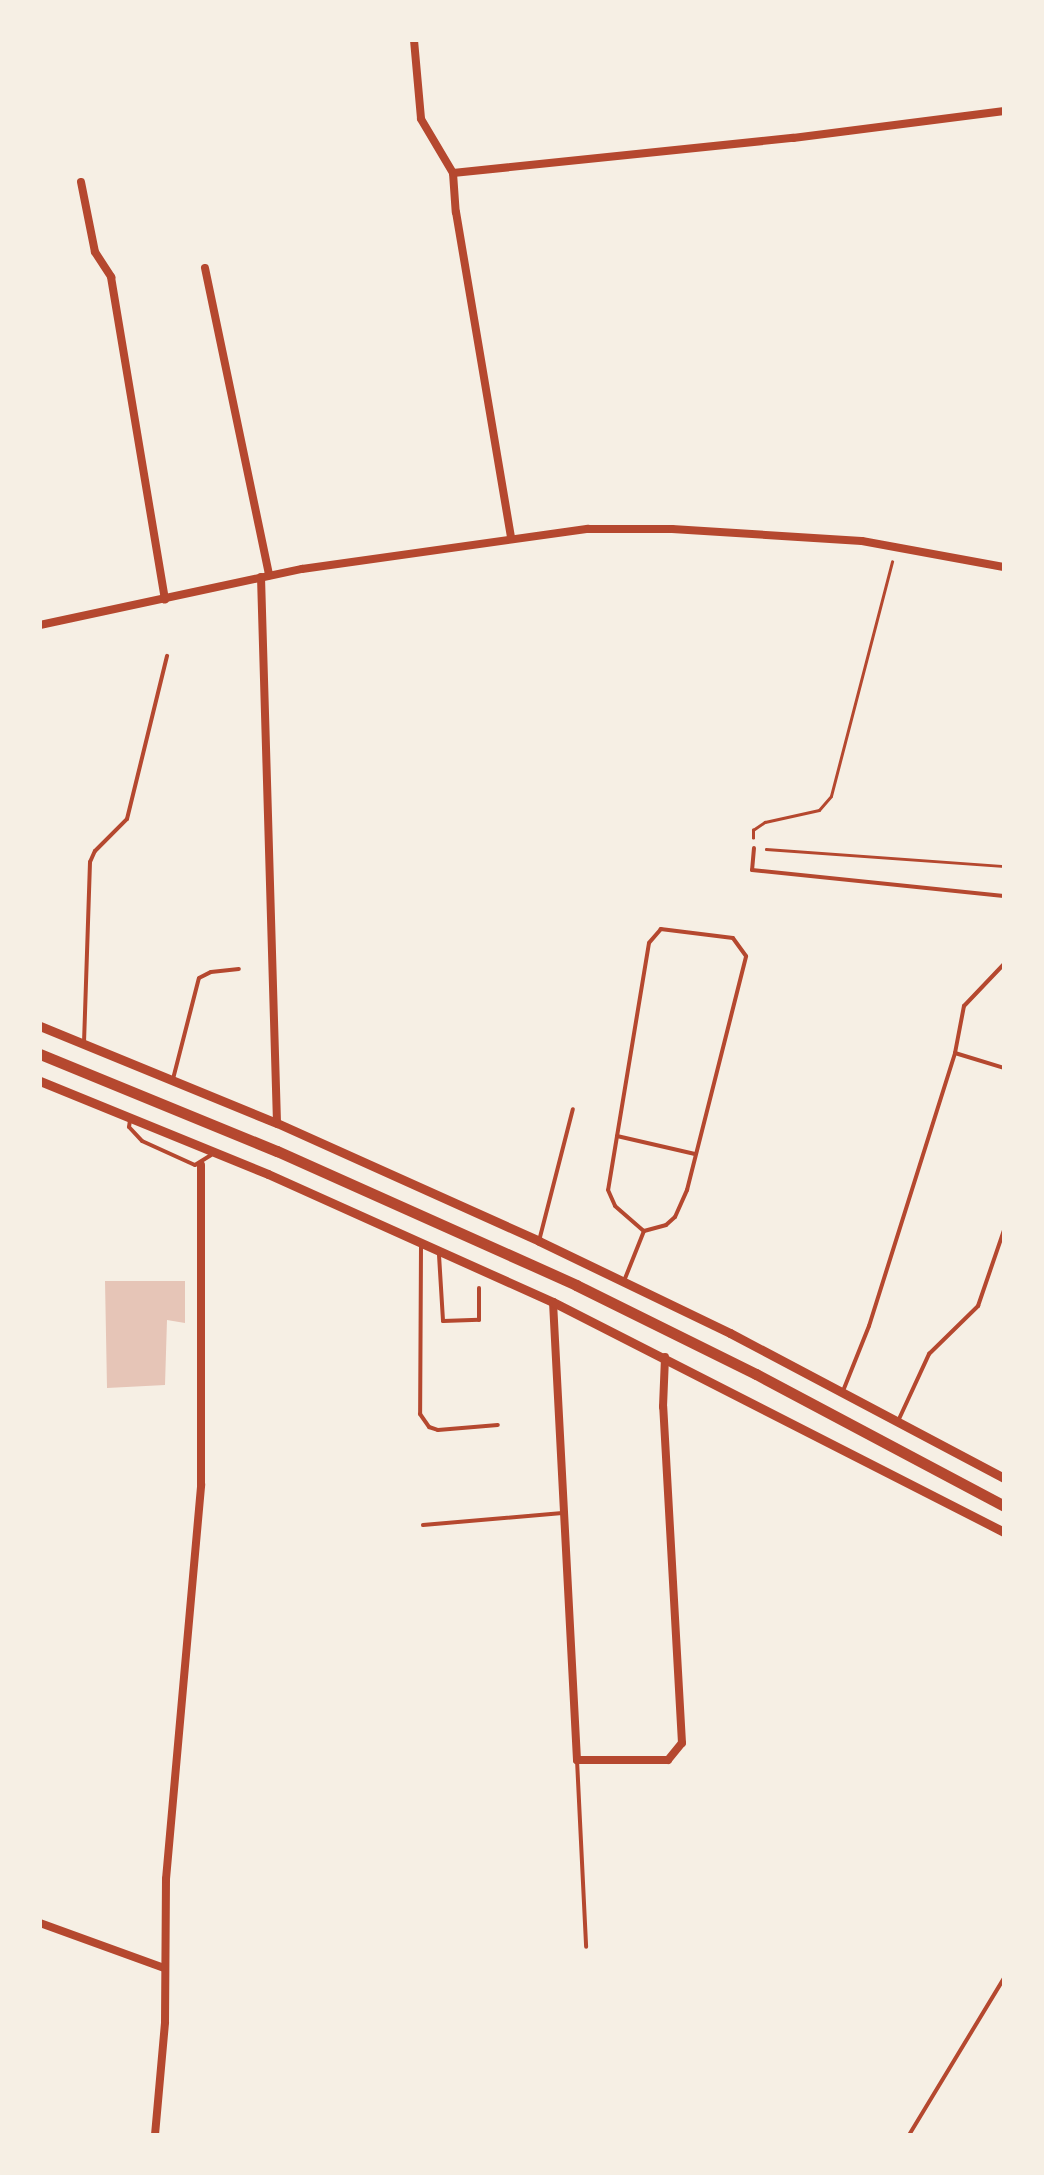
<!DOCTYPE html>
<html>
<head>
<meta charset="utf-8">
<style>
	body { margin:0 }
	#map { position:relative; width:1044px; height:2175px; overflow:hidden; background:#f6efe4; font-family:"Times New Roman",serif }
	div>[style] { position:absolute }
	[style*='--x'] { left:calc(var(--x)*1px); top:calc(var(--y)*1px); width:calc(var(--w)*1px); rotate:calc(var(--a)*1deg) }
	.building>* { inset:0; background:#e6c5b7 }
	.path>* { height:2.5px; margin:-1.25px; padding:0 1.25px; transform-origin:1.25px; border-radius:1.25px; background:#b5482f }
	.service>* { height:4px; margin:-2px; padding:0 2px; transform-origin:2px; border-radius:2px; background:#b5482f }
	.minor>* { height:8px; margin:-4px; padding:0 4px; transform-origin:4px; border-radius:4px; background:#b5482f }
	.tertiary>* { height:9px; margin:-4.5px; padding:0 4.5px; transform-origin:4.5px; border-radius:4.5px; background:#b5482f }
	.primary>* { height:11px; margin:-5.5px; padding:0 5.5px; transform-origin:5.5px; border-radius:5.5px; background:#b5482f }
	span { translate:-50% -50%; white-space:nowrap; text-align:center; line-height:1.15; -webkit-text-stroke:9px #f6efe4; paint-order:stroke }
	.frame { position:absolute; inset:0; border:42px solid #f6efe4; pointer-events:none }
</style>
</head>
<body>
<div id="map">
	<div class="building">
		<i style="clip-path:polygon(105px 1281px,185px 1281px,185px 1323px,167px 1320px,165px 1385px,107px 1388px)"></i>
	</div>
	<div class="path">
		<i style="--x:753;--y:838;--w:8;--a:-90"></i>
		<i style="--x:753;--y:830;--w:14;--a:-34"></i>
		<i style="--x:765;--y:822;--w:55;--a:-12.5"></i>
		<i style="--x:819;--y:810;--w:18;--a:-49"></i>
		<i style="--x:831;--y:796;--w:242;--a:-75.4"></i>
		<i style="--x:766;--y:849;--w:239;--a:4.1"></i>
	</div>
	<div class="service">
		<i style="--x:754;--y:848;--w:22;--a:95"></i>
		<i style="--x:752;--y:870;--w:253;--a:5.9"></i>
		<i style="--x:84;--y:1043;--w:181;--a:-88.1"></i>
		<i style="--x:90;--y:862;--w:12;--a:-66"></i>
		<i style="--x:95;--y:851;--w:45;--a:-45"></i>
		<i style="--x:127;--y:819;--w:168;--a:-76.2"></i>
		<i style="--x:955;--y:1053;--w:51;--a:17"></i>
		<i style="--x:173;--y:1079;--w:104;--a:-75.6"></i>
		<i style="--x:199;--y:978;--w:13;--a:-27"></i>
		<i style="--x:211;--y:972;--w:28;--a:-6"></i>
		<i style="--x:130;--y:1120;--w:7;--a:98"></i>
		<i style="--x:129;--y:1127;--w:19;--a:47"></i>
		<i style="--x:142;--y:1141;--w:58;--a:24.4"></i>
		<i style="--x:195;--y:1165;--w:19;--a:-32"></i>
		<i style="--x:617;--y:1136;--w:80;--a:13"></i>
		<i style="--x:539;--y:1241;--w:136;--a:-75.6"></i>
		<i style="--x:421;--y:1247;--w:167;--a:90.3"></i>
		<i style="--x:420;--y:1414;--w:16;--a:55"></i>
		<i style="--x:429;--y:1427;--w:9;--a:18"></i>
		<i style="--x:438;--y:1430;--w:60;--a:-4.8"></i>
		<i style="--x:439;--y:1255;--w:66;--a:86.5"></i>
		<i style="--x:443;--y:1321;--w:36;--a:-2"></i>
		<i style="--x:479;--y:1320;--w:32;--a:-90"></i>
		<i style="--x:624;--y:1281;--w:54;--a:-68.2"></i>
		<i style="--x:644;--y:1231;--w:23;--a:-15"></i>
		<i style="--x:666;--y:1225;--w:12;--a:-42"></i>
		<i style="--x:675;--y:1217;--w:30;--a:-66"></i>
		<i style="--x:687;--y:1190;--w:241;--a:-75.8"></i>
		<i style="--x:746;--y:956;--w:22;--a:-126"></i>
		<i style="--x:733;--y:938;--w:73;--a:-172.9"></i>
		<i style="--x:661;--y:929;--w:18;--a:131"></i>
		<i style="--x:649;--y:943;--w:250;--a:99.4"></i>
		<i style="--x:608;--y:1190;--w:17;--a:66"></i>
		<i style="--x:615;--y:1206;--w:38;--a:41"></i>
		<i style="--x:843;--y:1391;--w:70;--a:-68.2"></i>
		<i style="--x:869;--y:1326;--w:286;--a:-72.5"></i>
		<i style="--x:955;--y:1053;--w:48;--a:-79.2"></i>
		<i style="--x:964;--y:1006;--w:58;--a:-46.4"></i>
		<i style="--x:899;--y:1419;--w:72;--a:-65.2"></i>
		<i style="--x:929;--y:1354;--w:69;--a:-44.4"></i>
		<i style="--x:978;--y:1306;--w:80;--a:-71.1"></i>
		<i style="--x:423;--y:1525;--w:140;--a:-4.9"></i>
		<i style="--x:577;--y:1760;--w:187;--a:87.2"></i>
		<i style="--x:909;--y:2135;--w:184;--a:-58.8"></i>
	</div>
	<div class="minor">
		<i style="--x:414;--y:40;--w:79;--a:84.9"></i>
		<i style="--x:421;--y:119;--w:63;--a:59.3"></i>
		<i style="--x:453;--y:173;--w:39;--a:86"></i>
		<i style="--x:456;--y:212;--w:331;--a:80.4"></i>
		<i style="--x:453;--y:173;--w:342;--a:-5.9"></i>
		<i style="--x:793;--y:138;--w:213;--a:-7.3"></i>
		<i style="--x:81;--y:182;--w:71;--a:78.7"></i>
		<i style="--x:95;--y:252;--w:30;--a:57"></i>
		<i style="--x:111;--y:277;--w:327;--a:80.5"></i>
		<i style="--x:205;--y:268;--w:314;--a:78.2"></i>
		<i style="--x:261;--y:577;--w:546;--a:88.32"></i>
		<i style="--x:40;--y:625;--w:268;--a:-12.1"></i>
		<i style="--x:302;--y:569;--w:289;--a:-8"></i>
		<i style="--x:588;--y:529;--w:84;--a:0"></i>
		<i style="--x:672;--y:529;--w:190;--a:3.6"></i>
		<i style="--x:862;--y:541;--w:144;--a:10.4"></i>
		<i style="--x:553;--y:1302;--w:459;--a:87"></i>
		<i style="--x:577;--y:1760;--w:91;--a:0"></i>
		<i style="--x:668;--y:1760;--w:22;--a:-51"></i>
		<i style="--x:682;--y:1743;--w:337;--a:-93.2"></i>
		<i style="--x:663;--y:1407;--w:50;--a:-87.7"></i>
		<i style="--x:40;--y:1923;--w:132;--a:19.9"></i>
		<i style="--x:155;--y:2135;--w:113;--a:-84.9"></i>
		<i style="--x:165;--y:2022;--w:143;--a:-89.6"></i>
		<i style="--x:166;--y:1879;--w:396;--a:-84.9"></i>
		<i style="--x:201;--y:1485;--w:320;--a:-90"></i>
	</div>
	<div class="tertiary">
		<i style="--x:40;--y:1026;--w:256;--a:22.3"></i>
		<i style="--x:277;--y:1123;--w:287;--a:24.2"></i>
		<i style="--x:539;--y:1241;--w:212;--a:25.7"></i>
		<i style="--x:730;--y:1333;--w:310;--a:27.9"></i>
		<i style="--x:40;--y:1081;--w:246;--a:22.2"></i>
		<i style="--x:268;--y:1174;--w:312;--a:24.2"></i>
		<i style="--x:553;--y:1302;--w:506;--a:27.02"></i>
	</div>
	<div class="primary">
		<i style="--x:40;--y:1054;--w:256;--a:22.3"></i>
		<i style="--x:277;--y:1151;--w:328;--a:24.1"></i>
		<i style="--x:576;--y:1285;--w:201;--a:26.3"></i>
		<i style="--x:756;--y:1374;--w:281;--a:28"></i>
	</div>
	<div class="frame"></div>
</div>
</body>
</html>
